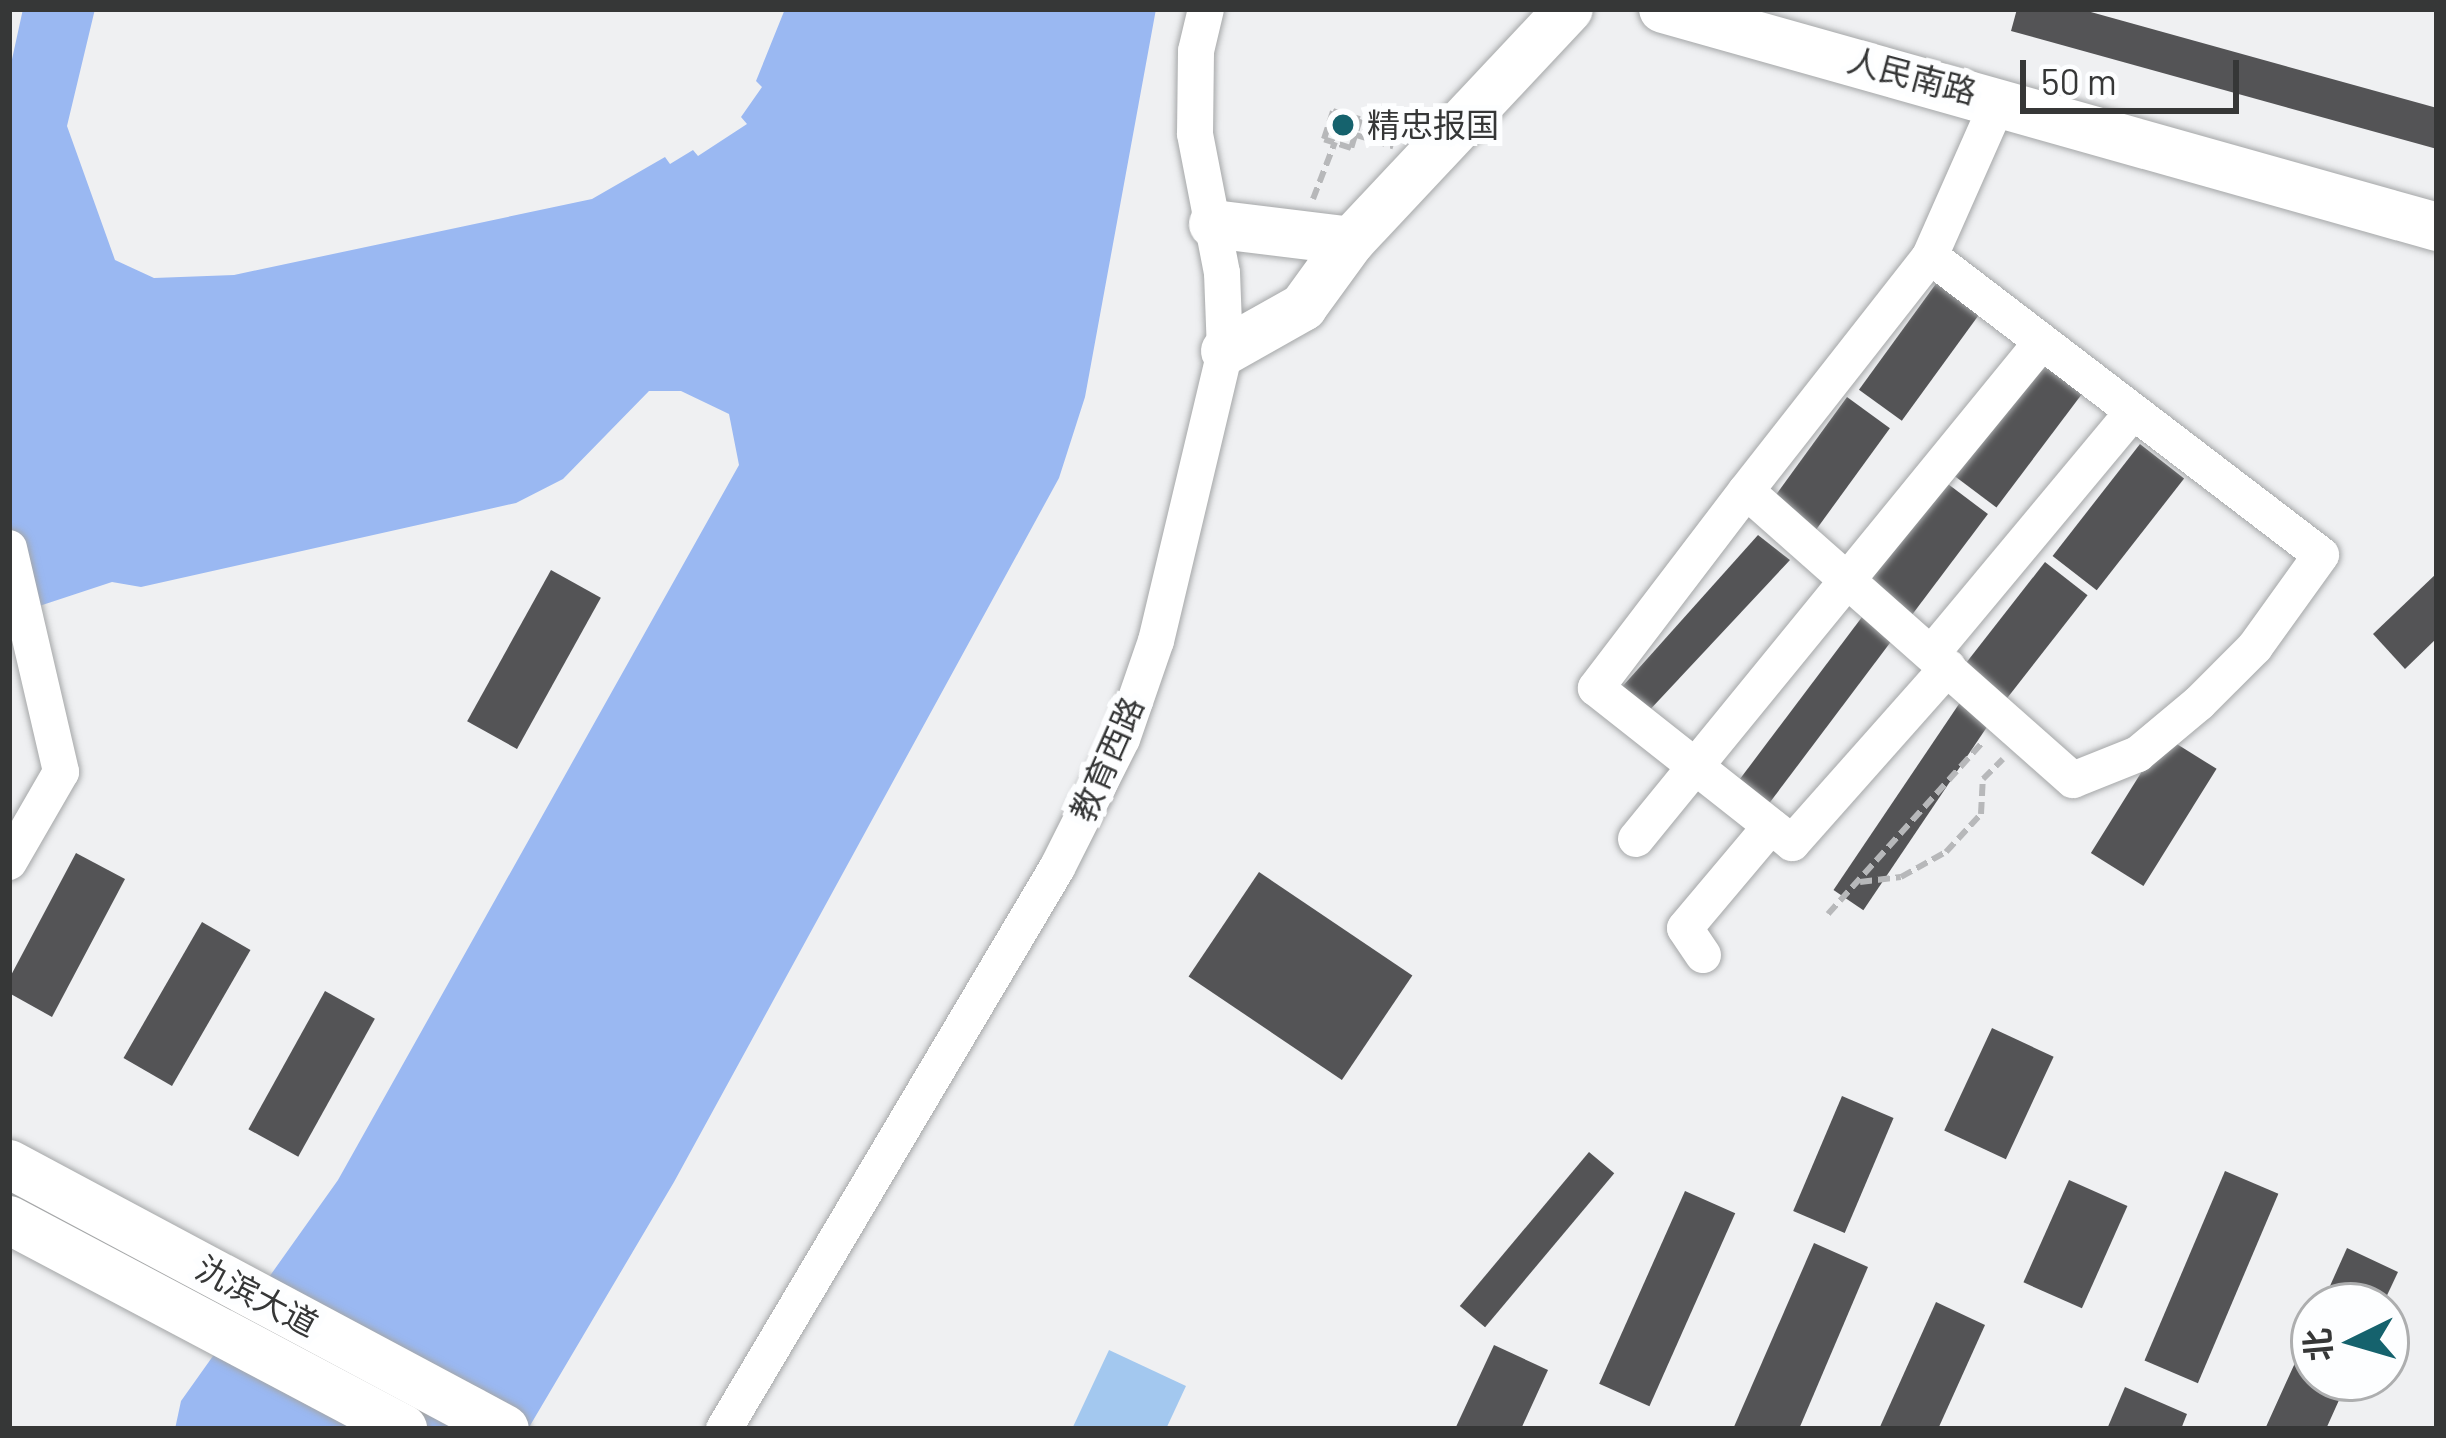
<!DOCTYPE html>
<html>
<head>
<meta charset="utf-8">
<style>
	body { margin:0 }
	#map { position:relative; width:2446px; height:1438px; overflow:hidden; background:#eff0f2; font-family:Barlow,"Noto Sans SC",sans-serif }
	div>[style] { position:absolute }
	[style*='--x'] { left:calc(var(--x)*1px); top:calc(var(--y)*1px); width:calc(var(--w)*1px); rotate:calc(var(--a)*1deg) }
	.green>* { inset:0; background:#a3c8ef }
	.water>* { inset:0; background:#9ab8f2 }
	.building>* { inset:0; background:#545456; transform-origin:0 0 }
	.path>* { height:6px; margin-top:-3px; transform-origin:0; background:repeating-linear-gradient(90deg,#b7b8ba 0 12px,transparent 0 18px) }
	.roads { filter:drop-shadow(0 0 3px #a5a7a8) drop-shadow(0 0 3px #a5a7a8) }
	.minor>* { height:36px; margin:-18px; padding:0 18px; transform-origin:18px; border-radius:18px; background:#fff }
	.major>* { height:48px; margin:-24px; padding:0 24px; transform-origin:24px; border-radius:24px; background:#fff }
	.dots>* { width:33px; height:33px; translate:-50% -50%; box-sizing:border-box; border:6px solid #fdfeff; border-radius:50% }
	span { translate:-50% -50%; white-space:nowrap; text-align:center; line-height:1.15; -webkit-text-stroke:12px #fdfeff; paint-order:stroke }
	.street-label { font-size:33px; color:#363737 }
	.poi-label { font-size:33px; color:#363737 }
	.left { translate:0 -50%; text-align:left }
	.frame { position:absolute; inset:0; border:12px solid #363737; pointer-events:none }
	.north { position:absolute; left:2290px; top:1282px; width:120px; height:120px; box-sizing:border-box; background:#fdfeff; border:3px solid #adaeaf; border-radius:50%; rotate:265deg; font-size:33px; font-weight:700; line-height:48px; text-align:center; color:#363737 }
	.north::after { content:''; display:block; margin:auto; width:42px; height:54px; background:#15626d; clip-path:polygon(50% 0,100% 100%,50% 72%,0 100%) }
	.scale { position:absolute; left:2020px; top:60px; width:219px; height:54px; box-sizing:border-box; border:6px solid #363737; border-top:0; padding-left:15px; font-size:36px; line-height:42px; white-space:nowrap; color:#363737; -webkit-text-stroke:9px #fdfeff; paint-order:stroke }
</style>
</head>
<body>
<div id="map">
	<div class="green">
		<i style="clip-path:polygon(1109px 1350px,1186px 1386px,1166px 1429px,1072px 1429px)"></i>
	</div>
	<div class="water">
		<i style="clip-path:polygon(23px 9px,95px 9px,67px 126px,115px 260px,154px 278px,234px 275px,592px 199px,665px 157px,670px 164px,693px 150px,698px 156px,747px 124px,741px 117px,762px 87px,756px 81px,785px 9px,1156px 9px,1085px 397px,1059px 478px,674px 1182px,528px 1429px,175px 1429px,181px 1401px,338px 1180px,739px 465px,729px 414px,681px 391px,649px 391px,563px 479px,516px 503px,141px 587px,112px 582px,9px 616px,9px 73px)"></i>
	</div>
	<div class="building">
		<i style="clip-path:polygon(2017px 9px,2080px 9px,2437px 108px,2437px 149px,2011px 31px)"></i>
		<i style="left:1943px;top:274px;width:53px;height:143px;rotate:36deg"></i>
		<i style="left:2038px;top:361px;width:55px;height:142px;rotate:37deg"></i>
		<i style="left:1847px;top:397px;width:53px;height:142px;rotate:36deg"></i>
		<i style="left:2140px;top:444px;width:56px;height:142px;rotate:38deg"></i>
		<i style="left:1944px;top:481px;width:55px;height:142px;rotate:37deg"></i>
		<i style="clip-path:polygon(1758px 535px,1790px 560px,1631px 730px,1604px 707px)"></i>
		<i style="left:2045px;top:562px;width:54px;height:140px;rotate:38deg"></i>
		<i style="left:551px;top:570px;width:57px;height:173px;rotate:29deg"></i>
		<i style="clip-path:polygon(2437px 573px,2437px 638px,2405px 669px,2373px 634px)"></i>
		<i style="left:1862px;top:617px;width:38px;height:230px;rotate:37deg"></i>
		<i style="left:1961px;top:701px;width:36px;height:228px;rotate:34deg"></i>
		<i style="left:2164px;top:736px;width:62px;height:138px;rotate:32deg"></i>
		<i style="clip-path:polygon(76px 853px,125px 879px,52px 1017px,9px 993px,9px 979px)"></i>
		<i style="left:1259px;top:872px;width:185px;height:126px;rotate:34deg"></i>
		<i style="left:202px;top:922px;width:56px;height:157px;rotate:30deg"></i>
		<i style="left:325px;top:991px;width:57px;height:158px;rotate:29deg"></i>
		<i style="left:1992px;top:1028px;width:68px;height:113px;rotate:25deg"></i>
		<i style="left:1842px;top:1096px;width:56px;height:125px;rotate:23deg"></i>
		<i style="left:1589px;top:1152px;width:33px;height:201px;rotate:40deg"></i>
		<i style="left:2225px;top:1171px;width:58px;height:206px;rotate:23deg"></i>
		<i style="left:2069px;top:1180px;width:64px;height:112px;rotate:24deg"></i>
		<i style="left:1685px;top:1191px;width:55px;height:211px;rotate:24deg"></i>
		<i style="clip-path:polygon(1814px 1243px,1868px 1267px,1799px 1429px,1733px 1429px)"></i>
		<i style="clip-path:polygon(2347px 1248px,2398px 1272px,2382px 1306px,2321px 1306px)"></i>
		<i style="clip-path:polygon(1936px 1302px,1985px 1325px,1938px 1429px,1879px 1429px)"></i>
		<i style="clip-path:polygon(2314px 1321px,2314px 1378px,2349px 1378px,2326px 1429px,2265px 1429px)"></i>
		<i style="clip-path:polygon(1494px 1345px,1548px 1370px,1521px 1429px,1455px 1429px)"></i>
		<i style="clip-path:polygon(2125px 1387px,2187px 1414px,2181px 1429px,2107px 1429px)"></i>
	</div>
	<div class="path">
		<i style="--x:1333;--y:111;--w:28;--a:17"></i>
		<i style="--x:1360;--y:119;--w:30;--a:107"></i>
		<i style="--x:1351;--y:148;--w:28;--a:-162"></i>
		<i style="--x:1324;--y:139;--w:29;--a:-72"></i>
		<i style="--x:1356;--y:135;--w:39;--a:17"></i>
		<i style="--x:1313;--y:199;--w:61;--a:-68.9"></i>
		<i style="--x:1860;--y:882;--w:41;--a:-7"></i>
		<i style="--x:1901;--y:877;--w:51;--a:-29.1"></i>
		<i style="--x:1946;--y:852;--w:52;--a:-47.4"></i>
		<i style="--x:1981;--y:814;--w:35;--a:-87"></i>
		<i style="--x:1983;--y:779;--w:28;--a:-45"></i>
		<i style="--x:1828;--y:914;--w:230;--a:-48"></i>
	</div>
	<div class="roads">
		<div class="minor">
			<i style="--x:1930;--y:256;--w:492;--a:37.4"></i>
			<i style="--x:2321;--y:555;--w:113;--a:125.7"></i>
			<i style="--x:2255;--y:647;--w:79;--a:135"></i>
			<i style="--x:2199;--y:703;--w:80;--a:140.1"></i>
			<i style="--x:2138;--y:754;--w:70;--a:158.2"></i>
			<i style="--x:2073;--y:780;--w:436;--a:-138.5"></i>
			<i style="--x:1746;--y:491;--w:298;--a:-51.9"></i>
			<i style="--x:1930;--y:256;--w:171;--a:-66.1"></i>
			<i style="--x:1746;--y:491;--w:248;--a:127.3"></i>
			<i style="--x:1596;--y:688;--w:250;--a:38.3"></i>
			<i style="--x:1792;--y:843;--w:235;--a:-48.4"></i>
			<i style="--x:9;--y:548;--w:230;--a:76.9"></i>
			<i style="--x:61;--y:772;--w:104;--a:120"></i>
			<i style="--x:1932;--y:653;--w:312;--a:-50.2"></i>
			<i style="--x:1636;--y:839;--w:640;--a:-50.77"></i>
			<i style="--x:1703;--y:955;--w:32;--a:-124"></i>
			<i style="--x:1685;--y:928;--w:133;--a:-49.9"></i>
			<i style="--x:724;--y:1429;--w:652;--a:-59.31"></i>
			<i style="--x:1057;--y:868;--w:144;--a:-63.3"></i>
			<i style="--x:1122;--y:739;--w:104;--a:-70.9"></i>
			<i style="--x:1156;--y:641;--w:298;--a:-76.6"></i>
			<i style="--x:1225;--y:351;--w:78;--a:-92.2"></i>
			<i style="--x:1222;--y:273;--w:142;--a:-101"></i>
			<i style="--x:1195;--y:134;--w:83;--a:-89.3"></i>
			<i style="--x:1196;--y:51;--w:43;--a:-76.6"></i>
		</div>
		<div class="major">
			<i style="--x:1663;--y:9;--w:804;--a:15.73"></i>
			<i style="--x:1213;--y:224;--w:139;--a:7"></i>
			<i style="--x:1351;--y:241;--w:318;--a:-46.8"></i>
			<i style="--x:1225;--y:351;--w:90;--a:-29.4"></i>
			<i style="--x:1303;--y:307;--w:82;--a:-54"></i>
			<i style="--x:9;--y:1164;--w:562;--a:28.11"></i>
			<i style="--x:9;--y:1220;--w:446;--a:27.9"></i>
		</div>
	</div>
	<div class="dots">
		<i style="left:1343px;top:125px;background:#15626d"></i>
	</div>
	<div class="street-label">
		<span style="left:1912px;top:76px;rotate:15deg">人民南路</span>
		<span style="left:1107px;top:759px;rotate:-66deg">教育西路</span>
		<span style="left:257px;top:1296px;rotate:28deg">氿滨大道</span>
	</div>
	<div class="poi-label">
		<span class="left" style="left:1367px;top:125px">精忠报国</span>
	</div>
	<div class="frame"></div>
	<div class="north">北</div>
	<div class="scale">50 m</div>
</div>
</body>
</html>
